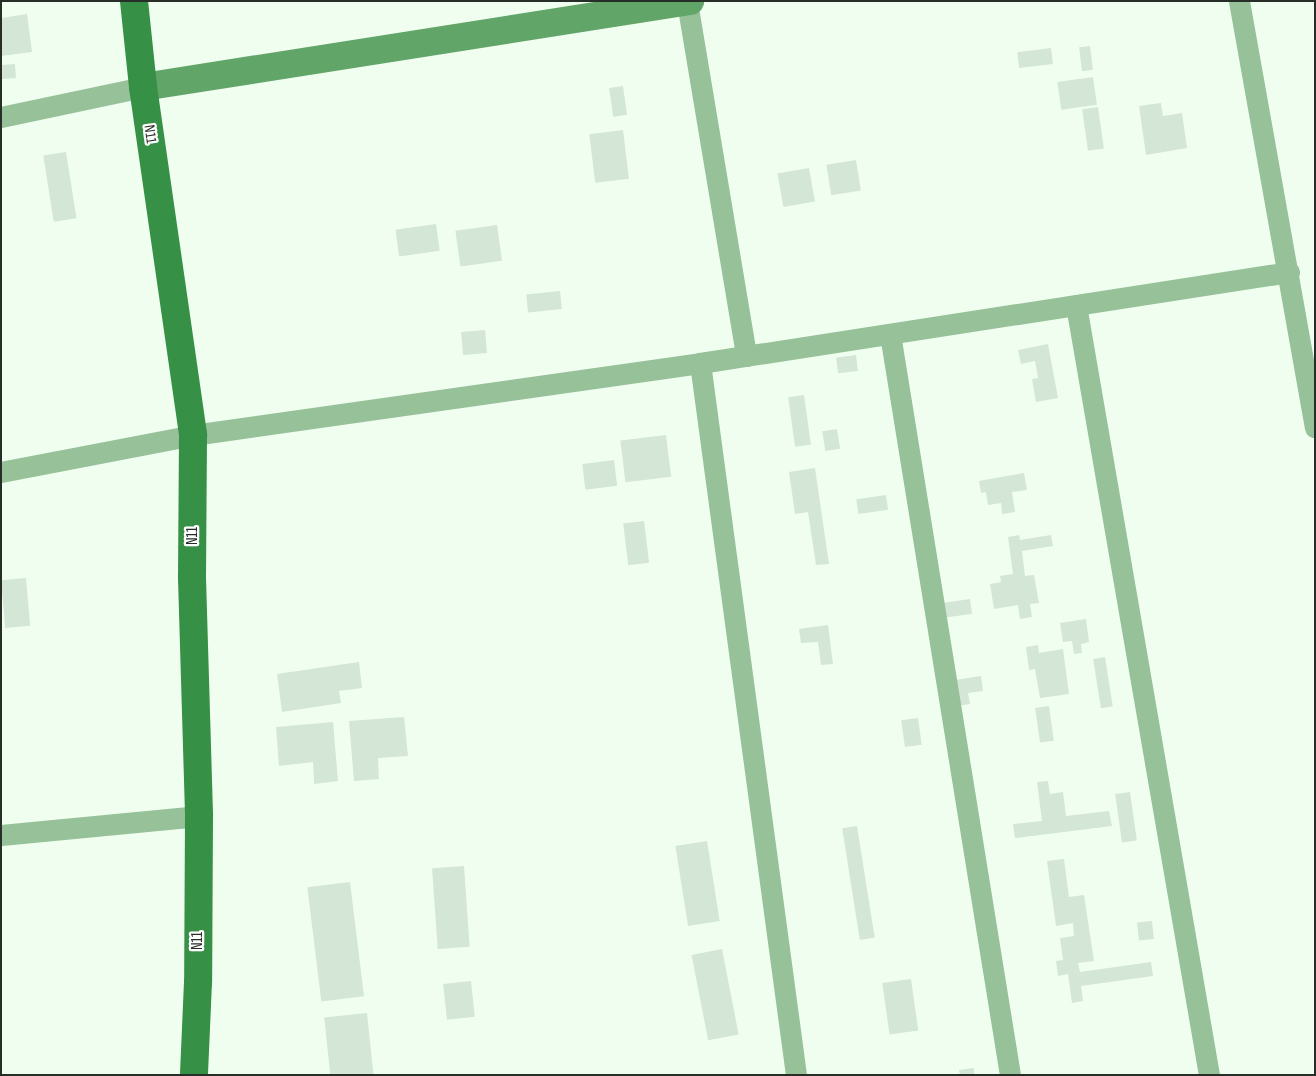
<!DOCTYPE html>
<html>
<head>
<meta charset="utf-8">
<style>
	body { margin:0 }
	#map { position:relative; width:1316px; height:1076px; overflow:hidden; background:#f0fef0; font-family:"Sofia Sans Condensed",sans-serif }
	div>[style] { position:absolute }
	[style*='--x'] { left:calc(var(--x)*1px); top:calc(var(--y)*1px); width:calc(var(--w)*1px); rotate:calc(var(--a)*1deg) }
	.building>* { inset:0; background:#d4e6d5; transform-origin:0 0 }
	.street>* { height:21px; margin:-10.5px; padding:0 10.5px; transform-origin:10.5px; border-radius:10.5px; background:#96c199 }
	.secondary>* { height:28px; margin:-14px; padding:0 14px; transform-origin:14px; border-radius:14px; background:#62a569 }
	.primary>* { height:28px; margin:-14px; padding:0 14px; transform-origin:14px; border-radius:14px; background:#369045 }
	span { translate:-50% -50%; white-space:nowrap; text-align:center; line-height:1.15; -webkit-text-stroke:4.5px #fff; paint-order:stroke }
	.street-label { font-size:15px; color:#272e27 }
	.frame { position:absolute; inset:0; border:2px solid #272e27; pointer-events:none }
</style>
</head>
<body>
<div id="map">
	<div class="building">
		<i style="clip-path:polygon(27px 14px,32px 52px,1px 56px,1px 18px)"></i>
		<i style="left:1090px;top:46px;width:24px;height:11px;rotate:83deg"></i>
		<i style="left:1051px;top:48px;width:16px;height:34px;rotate:83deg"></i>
		<i style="left:15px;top:64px;width:14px;height:14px;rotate:86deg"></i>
		<i style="left:1093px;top:77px;width:28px;height:36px;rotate:82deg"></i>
		<i style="left:623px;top:86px;width:29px;height:14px;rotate:82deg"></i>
		<i style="clip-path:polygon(1161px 103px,1163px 116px,1182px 113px,1187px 148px,1146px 155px,1139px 106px)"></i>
		<i style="left:1098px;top:107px;width:42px;height:16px;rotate:82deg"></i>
		<i style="left:623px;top:130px;width:49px;height:34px;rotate:83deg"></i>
		<i style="left:66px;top:152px;width:67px;height:23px;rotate:81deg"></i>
		<i style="left:856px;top:160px;width:31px;height:30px;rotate:81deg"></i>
		<i style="left:809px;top:168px;width:34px;height:32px;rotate:80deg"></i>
		<i style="left:436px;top:224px;width:27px;height:41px;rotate:82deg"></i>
		<i style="left:497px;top:225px;width:36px;height:42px;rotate:82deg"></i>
		<i style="left:560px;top:291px;width:18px;height:34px;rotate:84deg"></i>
		<i style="left:485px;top:330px;width:23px;height:24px;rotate:85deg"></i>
		<i style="clip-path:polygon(1048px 344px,1058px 398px,1036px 402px,1032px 379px,1038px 378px,1035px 361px,1021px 364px,1018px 350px)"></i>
		<i style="left:856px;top:355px;width:16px;height:20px;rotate:83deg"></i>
		<i style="left:804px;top:395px;width:50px;height:16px;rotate:82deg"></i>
		<i style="left:837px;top:429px;width:20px;height:15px;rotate:81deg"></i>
		<i style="left:666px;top:435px;width:42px;height:46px;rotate:83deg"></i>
		<i style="left:614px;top:460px;width:26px;height:32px;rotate:83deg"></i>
		<i style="clip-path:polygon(815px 468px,829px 564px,816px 565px,808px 512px,795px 514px,789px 472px)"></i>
		<i style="clip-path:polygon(1024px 473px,1027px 490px,1012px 492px,1015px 512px,1002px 514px,1001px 503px,988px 505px,986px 492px,981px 493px,979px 481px)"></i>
		<i style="left:886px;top:495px;width:15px;height:30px;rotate:82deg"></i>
		<i style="left:644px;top:521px;width:42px;height:21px;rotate:83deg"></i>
		<i style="clip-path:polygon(1019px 535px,1020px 540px,1051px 535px,1053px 546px,1022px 551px,1025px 576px,1034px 575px,1039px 603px,1030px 604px,1032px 617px,1020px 619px,1018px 605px,994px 609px,990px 584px,1001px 582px,1000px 576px,1013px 574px,1008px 537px)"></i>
		<i style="left:26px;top:578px;width:48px;height:25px;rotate:85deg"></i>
		<i style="left:970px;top:599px;width:15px;height:28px;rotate:82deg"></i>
		<i style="clip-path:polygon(1086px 619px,1089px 642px,1081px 644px,1082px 653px,1074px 654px,1072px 641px,1063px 642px,1060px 623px)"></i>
		<i style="clip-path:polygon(828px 625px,833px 664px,821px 665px,818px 642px,801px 643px,799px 629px)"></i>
		<i style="clip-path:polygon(1038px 645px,1039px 653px,1063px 649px,1069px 694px,1040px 698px,1035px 669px,1029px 670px,1026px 647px)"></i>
		<i style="left:1105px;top:657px;width:50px;height:12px;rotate:81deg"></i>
		<i style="clip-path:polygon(359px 662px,362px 688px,339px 691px,341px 703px,282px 712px,277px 674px)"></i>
		<i style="clip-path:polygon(981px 676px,983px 691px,968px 693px,970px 704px,958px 706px,955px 680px)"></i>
		<i style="left:1049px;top:706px;width:35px;height:14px;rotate:82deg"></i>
		<i style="clip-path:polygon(404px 717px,408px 756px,378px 758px,379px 779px,354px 781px,349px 721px)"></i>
		<i style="left:918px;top:718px;width:27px;height:17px;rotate:82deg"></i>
		<i style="clip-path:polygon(333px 722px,338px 781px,314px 784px,313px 762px,279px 766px,276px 727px)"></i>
		<i style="clip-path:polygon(1048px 781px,1050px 794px,1063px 792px,1066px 816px,1109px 811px,1112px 826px,1015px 838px,1013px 824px,1042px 821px,1037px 782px)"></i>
		<i style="left:1130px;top:792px;width:49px;height:15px;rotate:82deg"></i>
		<i style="left:857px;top:826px;width:113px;height:15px;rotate:81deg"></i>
		<i style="left:707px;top:841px;width:81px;height:32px;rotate:81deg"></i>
		<i style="clip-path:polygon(1064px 859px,1069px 897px,1084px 895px,1094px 961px,1078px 963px,1080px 972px,1151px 962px,1153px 976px,1081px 986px,1083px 1001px,1072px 1003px,1068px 974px,1058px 976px,1056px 961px,1063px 960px,1060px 938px,1074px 936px,1073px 923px,1056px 926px,1047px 861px)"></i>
		<i style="left:464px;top:866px;width:81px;height:32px;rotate:86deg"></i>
		<i style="left:350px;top:882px;width:115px;height:43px;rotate:83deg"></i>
		<i style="left:1152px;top:921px;width:18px;height:15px;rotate:84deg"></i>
		<i style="left:722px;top:949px;width:87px;height:31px;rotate:79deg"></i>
		<i style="left:911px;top:979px;width:52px;height:29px;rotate:82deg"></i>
		<i style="left:471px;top:981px;width:36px;height:28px;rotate:84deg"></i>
		<i style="left:367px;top:1013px;width:62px;height:43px;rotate:84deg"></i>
		<i style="clip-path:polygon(974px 1068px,974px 1075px,960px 1075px,959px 1070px)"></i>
	</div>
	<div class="street">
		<i style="--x:1239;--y:1;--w:433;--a:79.9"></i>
		<i style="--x:687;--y:2;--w:359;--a:80.5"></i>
		<i style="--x:1;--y:117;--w:145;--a:-11.9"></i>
		<i style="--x:1076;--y:305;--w:781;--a:80.2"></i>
		<i style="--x:890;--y:334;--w:751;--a:80.8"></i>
		<i style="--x:700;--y:363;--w:718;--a:82.32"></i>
		<i style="--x:1;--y:472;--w:196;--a:-10.9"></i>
		<i style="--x:193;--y:435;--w:512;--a:-8.08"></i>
		<i style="--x:700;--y:363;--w:596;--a:-8.78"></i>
		<i style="--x:1;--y:835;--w:199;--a:-5.5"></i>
	</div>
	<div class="secondary">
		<i style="--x:143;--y:87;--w:554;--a:-8.93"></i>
	</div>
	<div class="primary">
		<i style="--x:134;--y:1;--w:86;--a:84"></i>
		<i style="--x:143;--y:87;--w:352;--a:81.8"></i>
		<i style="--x:193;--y:435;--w:143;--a:90.4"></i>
		<i style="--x:192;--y:578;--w:238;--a:88.3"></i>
		<i style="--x:199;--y:816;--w:166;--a:90.3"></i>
		<i style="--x:198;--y:982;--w:93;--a:92.5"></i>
	</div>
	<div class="street-label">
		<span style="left:150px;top:134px;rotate:82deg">N11</span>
		<span style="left:193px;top:536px;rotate:-90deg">N11</span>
		<span style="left:198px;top:941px;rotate:-90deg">N11</span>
	</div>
	<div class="frame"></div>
</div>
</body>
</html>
